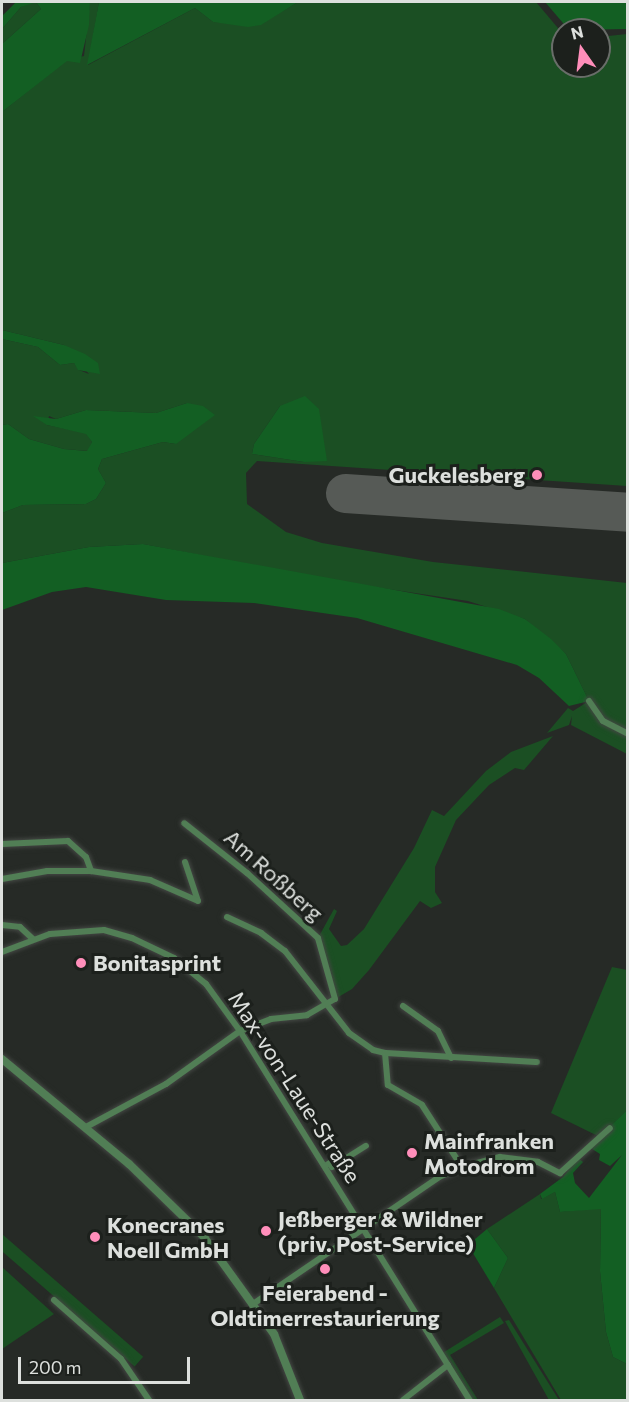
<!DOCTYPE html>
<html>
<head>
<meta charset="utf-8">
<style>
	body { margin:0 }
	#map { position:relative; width:629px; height:1402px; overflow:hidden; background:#262a26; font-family:Commissioner,sans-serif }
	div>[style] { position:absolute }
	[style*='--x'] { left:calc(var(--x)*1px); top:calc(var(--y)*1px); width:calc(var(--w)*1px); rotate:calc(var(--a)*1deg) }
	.green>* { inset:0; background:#1b4f23; transform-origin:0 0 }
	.forest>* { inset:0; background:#135f23 }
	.runway>* { height:39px; margin:-19.5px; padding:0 19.5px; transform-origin:19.5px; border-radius:19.5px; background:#565a56 }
	.roads { filter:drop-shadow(0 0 2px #434743) drop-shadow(0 0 2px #434743) }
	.minor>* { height:6px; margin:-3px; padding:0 3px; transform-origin:3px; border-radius:3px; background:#517e55 }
	.tertiary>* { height:8px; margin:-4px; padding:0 4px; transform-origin:4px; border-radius:4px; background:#517e55 }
	.dots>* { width:16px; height:16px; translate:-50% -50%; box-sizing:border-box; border:3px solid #1c201c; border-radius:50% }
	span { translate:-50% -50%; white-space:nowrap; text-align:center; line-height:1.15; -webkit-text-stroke:6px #1c201c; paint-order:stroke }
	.poi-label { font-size:22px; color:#dde0dd; font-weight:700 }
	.right { translate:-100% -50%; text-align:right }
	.left { translate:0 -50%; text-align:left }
	.street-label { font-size:22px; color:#dde0dd }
	.frame { position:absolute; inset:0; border:3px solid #dde0dd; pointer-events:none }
	.north { position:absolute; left:551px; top:18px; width:60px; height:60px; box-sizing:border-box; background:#1c201c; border:2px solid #696d69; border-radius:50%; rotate:346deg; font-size:16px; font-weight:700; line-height:24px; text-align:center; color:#dde0dd }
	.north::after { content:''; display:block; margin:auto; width:21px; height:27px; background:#ff8eba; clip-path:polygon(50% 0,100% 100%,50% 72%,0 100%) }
	.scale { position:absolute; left:18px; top:1357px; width:172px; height:27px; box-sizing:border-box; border:3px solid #dde0dd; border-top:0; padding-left:8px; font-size:18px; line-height:21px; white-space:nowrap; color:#dde0dd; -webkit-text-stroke:4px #1c201c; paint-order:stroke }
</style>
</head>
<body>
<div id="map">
	<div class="green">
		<i style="clip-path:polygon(30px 2px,36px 2px,41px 9px,2px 44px,2px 29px,21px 7px)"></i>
		<i style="clip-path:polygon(evenodd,90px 2px,99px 2px,88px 65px,195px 8px,213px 22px,261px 24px,298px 2px,536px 2px,563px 34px,563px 66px,599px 66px,599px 37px,627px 34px,627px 486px,257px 461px,246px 473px,247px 504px,286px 532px,322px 543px,433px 562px,627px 583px,627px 754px,571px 725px,572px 716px,569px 725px,547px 733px,568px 708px,573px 711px,589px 701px,566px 654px,525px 619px,468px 601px,335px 581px,143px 544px,89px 547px,2px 563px,2px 513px,23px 505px,86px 504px,96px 499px,106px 483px,98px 469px,102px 459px,163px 442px,176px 444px,187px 403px,156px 413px,86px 410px,56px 419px,49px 416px,47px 425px,86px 433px,92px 442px,88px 451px,64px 449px,29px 439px,8px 424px,2px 425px,2px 339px,38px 347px,60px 365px,74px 363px,79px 370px,89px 374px,64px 345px,2px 330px,2px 112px,67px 60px,84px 56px,90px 2px,280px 406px,319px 410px,304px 462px,252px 454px,254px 444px,280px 406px)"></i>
		<i style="clip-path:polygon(553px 736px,524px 770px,515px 768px,489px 785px,456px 820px,435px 867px,435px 892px,442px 903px,431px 908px,420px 901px,369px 970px,352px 989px,335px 999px,318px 938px,334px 909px,337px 911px,329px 929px,341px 946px,347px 945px,364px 929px,414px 848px,432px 810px,444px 816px,486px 771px,511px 752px)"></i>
		<i style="clip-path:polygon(612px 967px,627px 970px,627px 1110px,600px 1137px,551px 1113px)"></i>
		<i style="clip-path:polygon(555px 1192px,560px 1212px,601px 1208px,600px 1271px,606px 1332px,613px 1357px,627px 1364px,627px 1400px,561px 1400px,494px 1288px,508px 1258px,487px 1229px,540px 1194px,541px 1199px)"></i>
		<i style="left:2px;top:1234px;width:187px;height:13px;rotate:41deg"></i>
		<i style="clip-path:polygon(2px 1267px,54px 1314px,2px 1349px)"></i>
		<i style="clip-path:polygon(500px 1317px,504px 1323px,450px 1355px,478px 1400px,470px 1400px,441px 1354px)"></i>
		<i style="clip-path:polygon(509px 1320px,559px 1400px,549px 1400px,505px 1321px)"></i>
	</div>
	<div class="forest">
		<i style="clip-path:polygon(16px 2px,90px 2px,89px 25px,80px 63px,67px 61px,2px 112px,2px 44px,41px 9px,36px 2px,21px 7px,2px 29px,2px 16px)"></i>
		<i style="clip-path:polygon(99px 2px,298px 2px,261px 25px,248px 27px,213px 22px,195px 8px,87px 65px)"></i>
		<i style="clip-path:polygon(545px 2px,627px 2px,627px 29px,569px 30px)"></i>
		<i style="clip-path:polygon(2px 330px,64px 345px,85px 354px,98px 363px,100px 374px,78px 370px,74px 363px,60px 365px,38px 347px,2px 339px)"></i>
		<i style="clip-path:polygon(305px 396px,319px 409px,327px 461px,304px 462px,252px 454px,254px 444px,280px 406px)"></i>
		<i style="clip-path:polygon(187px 403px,203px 406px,215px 415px,176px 444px,163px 442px,102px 459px,98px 469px,106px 483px,96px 499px,86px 504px,23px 505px,2px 513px,2px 425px,8px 424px,29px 439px,64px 449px,87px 451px,92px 442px,86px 434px,47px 425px,33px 416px,56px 419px,86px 410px,156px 413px)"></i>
		<i style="clip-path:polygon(143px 544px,499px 609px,525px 619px,551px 639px,566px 654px,589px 701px,569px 706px,539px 678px,517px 665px,357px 618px,254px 603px,166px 600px,86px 587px,52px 592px,2px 610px,2px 563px,89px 547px)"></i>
		<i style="clip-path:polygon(627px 1110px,627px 1364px,613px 1357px,606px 1332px,600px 1271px,601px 1209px,560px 1212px,555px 1192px,542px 1199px,540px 1194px,563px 1177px,578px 1158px,583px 1162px,573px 1173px,575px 1183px,589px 1198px,622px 1155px,610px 1166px,599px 1160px,600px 1154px,589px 1147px)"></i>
		<i style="clip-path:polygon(487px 1229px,508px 1258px,494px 1288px,468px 1245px)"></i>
	</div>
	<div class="runway">
		<i style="--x:345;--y:493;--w:284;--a:3.8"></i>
	</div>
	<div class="roads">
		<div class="minor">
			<i style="--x:589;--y:701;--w:24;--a:55"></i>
			<i style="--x:603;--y:721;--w:28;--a:27"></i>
			<i style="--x:2;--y:844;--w:66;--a:-2.6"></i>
			<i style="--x:68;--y:841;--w:24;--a:42"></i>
			<i style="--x:86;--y:857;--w:15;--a:70"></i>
			<i style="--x:185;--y:862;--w:41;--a:71.6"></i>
			<i style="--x:2;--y:879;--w:46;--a:-10.1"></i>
			<i style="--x:47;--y:871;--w:44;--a:0"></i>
			<i style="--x:91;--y:871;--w:60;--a:8.7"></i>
			<i style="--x:150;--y:880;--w:52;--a:23.6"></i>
			<i style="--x:227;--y:917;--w:38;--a:25"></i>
			<i style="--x:261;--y:933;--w:30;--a:37"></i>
			<i style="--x:285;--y:951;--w:104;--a:52"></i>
			<i style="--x:349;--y:1033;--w:29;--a:35"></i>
			<i style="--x:373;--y:1050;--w:12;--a:14"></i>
			<i style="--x:385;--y:1053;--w:32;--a:85"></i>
			<i style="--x:388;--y:1085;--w:39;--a:30"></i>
			<i style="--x:422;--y:1105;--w:74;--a:57.2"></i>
			<i style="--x:2;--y:925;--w:18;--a:6"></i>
			<i style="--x:20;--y:927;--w:18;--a:43"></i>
			<i style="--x:2;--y:952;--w:51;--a:-20.6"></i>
			<i style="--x:50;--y:934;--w:54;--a:-4.2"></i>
			<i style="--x:104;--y:930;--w:29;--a:16"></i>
			<i style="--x:132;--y:938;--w:47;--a:25.5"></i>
			<i style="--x:174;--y:958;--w:41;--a:39.1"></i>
			<i style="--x:206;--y:984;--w:58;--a:54.1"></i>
			<i style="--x:240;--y:1031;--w:435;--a:58.1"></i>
			<i style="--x:403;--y:1006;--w:43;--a:35.5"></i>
			<i style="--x:438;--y:1031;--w:30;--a:64"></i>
			<i style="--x:385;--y:1053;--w:152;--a:3.4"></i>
			<i style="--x:86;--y:1127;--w:91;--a:-28.3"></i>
			<i style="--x:166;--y:1084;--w:91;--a:-35.6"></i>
			<i style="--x:240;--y:1031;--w:33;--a:-21"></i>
			<i style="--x:271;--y:1019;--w:36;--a:-6"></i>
			<i style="--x:307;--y:1015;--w:32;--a:-30"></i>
			<i style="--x:335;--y:999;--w:63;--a:-105.6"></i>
			<i style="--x:318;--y:938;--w:96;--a:-137.5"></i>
			<i style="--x:247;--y:873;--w:80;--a:-141.6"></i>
			<i style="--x:325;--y:1166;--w:6;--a:-31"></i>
			<i style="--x:330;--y:1163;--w:4;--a:63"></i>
			<i style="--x:332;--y:1167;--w:40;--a:-32"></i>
			<i style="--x:54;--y:1300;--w:89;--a:41.4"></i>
			<i style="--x:121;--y:1359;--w:50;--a:55.7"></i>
			<i style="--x:253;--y:1304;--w:225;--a:-34.3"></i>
			<i style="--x:439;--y:1177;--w:25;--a:-23"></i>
			<i style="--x:462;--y:1167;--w:39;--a:-15"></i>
			<i style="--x:500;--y:1157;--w:38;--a:7"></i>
			<i style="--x:538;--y:1162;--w:25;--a:27"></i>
			<i style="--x:560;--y:1173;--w:67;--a:-42"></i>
			<i style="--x:403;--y:1400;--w:57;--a:-37.9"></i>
		</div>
		<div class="tertiary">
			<i style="--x:2;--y:1059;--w:165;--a:39.6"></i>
			<i style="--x:129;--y:1164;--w:105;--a:44.2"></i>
			<i style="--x:204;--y:1237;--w:120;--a:54.2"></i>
			<i style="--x:274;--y:1334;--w:71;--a:68.5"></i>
		</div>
	</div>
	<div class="dots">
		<i style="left:537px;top:475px;background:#ff8eba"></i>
		<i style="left:81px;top:963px;background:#ff8eba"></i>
		<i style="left:412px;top:1153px;background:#ff8eba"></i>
		<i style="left:266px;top:1231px;background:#ff8eba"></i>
		<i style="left:95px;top:1237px;background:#ff8eba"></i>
		<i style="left:325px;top:1269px;background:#ff8eba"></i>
	</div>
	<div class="poi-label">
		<span class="right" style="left:525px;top:475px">Guckelesberg</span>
		<span class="left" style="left:93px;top:963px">Bonitasprint</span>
		<span class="left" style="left:424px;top:1153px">Mainfranken<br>Motodrom</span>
		<span class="left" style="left:278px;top:1231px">Jeßberger &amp; Wildner<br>(priv. Post-Service)</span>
		<span class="left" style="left:107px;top:1237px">Konecranes<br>Noell GmbH</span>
		<span style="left:325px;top:1305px">Feierabend -<br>Oldtimerrestaurierung</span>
	</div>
	<div class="street-label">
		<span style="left:274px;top:875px;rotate:42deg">Am Roßberg</span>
		<span style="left:295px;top:1087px;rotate:57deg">Max-von-Laue-Straße</span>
	</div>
	<div class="frame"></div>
	<div class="north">N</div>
	<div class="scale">200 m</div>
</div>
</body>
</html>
